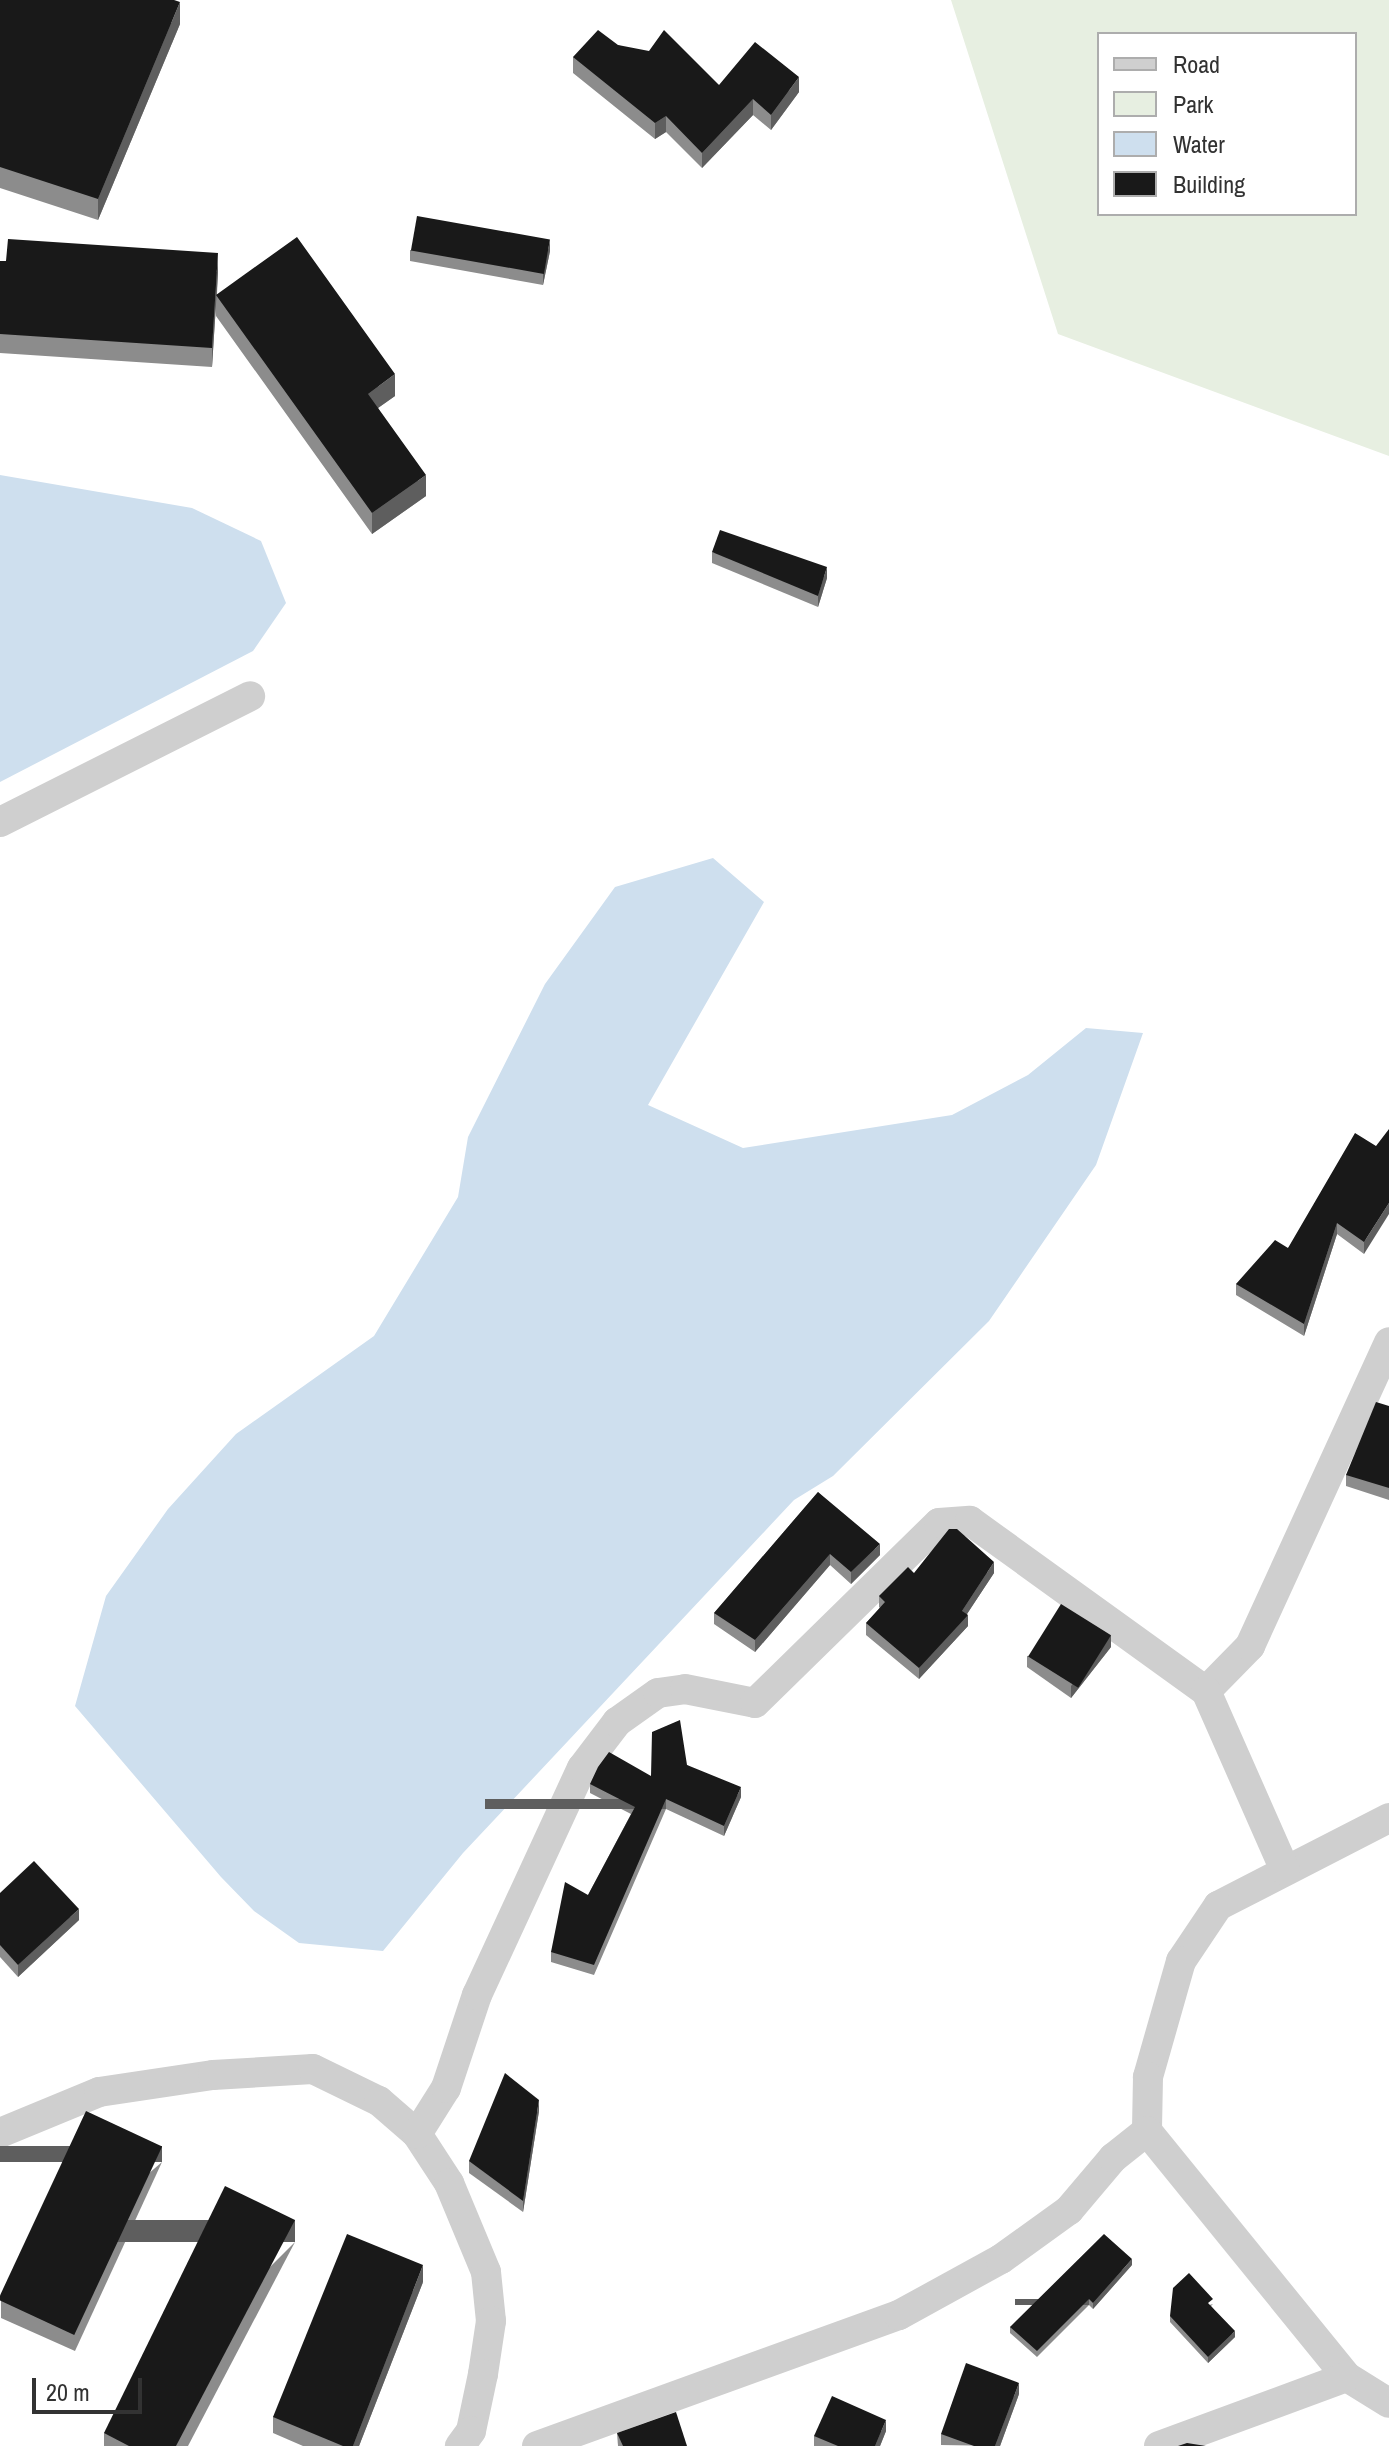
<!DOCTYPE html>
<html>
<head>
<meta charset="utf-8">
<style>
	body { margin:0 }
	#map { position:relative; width:1389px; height:2446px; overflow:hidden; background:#fff; font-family:"Archivo Narrow",sans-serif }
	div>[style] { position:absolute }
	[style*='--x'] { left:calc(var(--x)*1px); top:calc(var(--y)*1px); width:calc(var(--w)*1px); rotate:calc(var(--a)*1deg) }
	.green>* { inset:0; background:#e7efe1 }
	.water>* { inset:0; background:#cedfee }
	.minor>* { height:30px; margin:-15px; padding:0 15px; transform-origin:15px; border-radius:15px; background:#cfcfcf }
	.wall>* { inset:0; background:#8c8c8c }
	.shaded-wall>* { inset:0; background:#5e5e5e; transform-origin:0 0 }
	.building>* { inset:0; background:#191919; transform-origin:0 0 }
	span { translate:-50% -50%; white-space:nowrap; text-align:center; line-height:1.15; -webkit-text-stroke:8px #fff; paint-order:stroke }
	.legend { position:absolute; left:1097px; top:32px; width:260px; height:184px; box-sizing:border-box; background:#fff; border:2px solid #adadad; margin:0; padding:10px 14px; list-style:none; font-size:24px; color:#323232 }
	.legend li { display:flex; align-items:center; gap:16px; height:40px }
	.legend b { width:40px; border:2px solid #adadad }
	.scale { position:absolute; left:32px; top:2378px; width:110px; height:36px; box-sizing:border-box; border:4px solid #323232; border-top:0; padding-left:10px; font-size:24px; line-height:28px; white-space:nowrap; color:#323232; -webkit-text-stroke:6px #fff; paint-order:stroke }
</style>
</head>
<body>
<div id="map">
	<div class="green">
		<i style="clip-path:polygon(evenodd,951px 0,1389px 0,1389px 456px,1058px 334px,951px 0,1099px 34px,1355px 34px,1355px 214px,1099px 214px,1099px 34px)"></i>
	</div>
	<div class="water">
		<i style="clip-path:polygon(0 475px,192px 508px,261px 541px,286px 603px,253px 651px,0 782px)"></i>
		<i style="clip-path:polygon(713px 858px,764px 902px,648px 1105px,743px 1148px,952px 1115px,1028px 1075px,1086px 1028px,1143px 1033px,1096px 1165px,989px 1321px,833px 1476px,794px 1500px,463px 1853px,383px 1951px,299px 1943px,254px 1911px,221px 1877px,75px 1706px,106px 1596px,168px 1509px,236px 1434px,374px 1336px,458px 1197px,468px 1137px,545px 984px,615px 887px)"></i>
	</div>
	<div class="minor">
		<i style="--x:0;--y:822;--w:280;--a:-26.7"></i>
		<i style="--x:1206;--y:1691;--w:63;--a:-45.6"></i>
		<i style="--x:1250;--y:1646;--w:334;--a:-65.4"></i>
		<i style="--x:1389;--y:1818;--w:192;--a:152.8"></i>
		<i style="--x:1218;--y:1906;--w:66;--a:123.9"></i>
		<i style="--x:1181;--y:1961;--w:121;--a:105.9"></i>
		<i style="--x:1148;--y:2077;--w:54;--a:91.1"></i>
		<i style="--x:1147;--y:2131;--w:317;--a:50.9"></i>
		<i style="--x:1347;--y:2377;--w:49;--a:31.8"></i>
		<i style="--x:0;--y:2133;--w:107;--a:-22.5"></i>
		<i style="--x:99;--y:2092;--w:115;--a:-8.5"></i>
		<i style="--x:213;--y:2075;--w:100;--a:-3.4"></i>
		<i style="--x:313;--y:2069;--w:73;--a:25.9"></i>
		<i style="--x:379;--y:2101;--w:50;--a:41"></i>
		<i style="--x:417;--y:2134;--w:59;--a:56.9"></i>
		<i style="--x:449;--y:2183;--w:96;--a:67.4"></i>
		<i style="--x:486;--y:2272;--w:49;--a:84.2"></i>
		<i style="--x:491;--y:2321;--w:54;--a:98.6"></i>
		<i style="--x:483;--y:2374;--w:58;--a:101.9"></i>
		<i style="--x:471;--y:2431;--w:19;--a:126"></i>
		<i style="--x:417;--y:2134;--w:54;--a:-57.8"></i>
		<i style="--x:446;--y:2088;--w:98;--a:-71.6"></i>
		<i style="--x:477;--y:1995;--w:250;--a:-65.2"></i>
		<i style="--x:582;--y:1768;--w:58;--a:-52.7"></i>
		<i style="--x:617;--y:1722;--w:50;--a:-35.3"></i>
		<i style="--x:658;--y:1693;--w:27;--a:-8"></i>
		<i style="--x:685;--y:1689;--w:71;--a:11.3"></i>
		<i style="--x:755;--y:1703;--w:257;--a:-44.4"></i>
		<i style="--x:939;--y:1523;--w:31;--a:-4"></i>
		<i style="--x:970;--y:1521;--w:291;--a:35.8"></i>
		<i style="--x:1206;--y:1691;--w:196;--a:66.2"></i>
		<i style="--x:537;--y:2446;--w:385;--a:-19.9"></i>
		<i style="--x:899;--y:2315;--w:116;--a:-28.8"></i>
		<i style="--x:1001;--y:2259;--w:84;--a:-35.8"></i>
		<i style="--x:1069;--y:2210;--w:68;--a:-49.8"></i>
		<i style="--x:1113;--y:2158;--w:43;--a:-38.5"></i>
		<i style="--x:1159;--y:2446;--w:200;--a:-20.2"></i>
	</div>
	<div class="wall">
		<i style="clip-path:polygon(0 0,180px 24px,98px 220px,0 188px)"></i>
		<i style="clip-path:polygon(618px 45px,719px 85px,799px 92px,771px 130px,753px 115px,702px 168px,666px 132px,655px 139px,573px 73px,573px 57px)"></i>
		<i style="clip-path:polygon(410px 250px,550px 251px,543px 285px,410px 261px)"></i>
		<i style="clip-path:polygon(0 261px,218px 272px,217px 294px,395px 396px,378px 408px,426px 496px,372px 534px,216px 316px,216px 304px,212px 367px,0 353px)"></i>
		<i style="clip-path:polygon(712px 552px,827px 578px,818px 607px,712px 563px)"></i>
		<i style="clip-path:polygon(1376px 1146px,1364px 1254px,1337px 1234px,1304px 1336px,1236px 1295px,1236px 1284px,1288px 1248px)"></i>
		<i style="clip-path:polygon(1389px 1406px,1389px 1500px,1346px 1486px,1346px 1475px)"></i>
		<i style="clip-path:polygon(818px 1492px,880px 1555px,851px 1584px,830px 1565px,755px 1652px,714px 1624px,714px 1613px)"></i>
		<i style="clip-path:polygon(914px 1573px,994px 1573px,967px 1614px,968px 1626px,919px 1679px,866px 1635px,866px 1623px,880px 1608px,879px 1607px,879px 1596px)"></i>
		<i style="clip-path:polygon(1111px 1647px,1071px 1698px,1027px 1667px,1027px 1656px)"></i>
		<i style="clip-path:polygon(687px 1765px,741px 1797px,724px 1836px,666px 1809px,594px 1975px,551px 1962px,551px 1952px,588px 1895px,631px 1814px,590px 1793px,590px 1784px,651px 1776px)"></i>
		<i style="clip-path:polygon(0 1893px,79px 1920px,18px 1977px,0 1957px)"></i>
		<i style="clip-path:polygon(539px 2111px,523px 2212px,469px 2173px,469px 2161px)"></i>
		<i style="clip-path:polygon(162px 2162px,75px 2351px,1px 2318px,1px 2301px)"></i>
		<i style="clip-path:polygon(295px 2242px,188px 2446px,104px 2446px,104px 2433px)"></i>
		<i style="clip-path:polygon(1132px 2265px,1093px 2309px,1089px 2305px,1037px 2357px,1010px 2333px,1010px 2327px)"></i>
		<i style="clip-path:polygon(423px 2282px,359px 2446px,303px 2446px,273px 2433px,273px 2417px)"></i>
		<i style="clip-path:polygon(1213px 2304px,1211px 2306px,1235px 2337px,1208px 2363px,1170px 2322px,1170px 2316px)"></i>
		<i style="clip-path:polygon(1019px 2394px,1000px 2446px,941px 2445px,941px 2434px)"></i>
		<i style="clip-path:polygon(886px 2431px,880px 2446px,814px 2446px,814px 2436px)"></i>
		<i style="clip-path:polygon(617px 2433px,687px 2446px,618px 2446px)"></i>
	</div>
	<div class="shaded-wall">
		<i style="clip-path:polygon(180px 2px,180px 24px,98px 220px,98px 199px)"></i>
		<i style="clip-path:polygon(799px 77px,799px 92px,771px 130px,771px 115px)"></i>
		<i style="clip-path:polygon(753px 99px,753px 115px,702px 168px,702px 153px)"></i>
		<i style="clip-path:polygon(666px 116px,666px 132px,655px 139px,655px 123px)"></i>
		<i style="clip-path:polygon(550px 240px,550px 251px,543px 285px,543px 274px)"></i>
		<i style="clip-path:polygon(218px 253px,218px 272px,212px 367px,212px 348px)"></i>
		<i style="clip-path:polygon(395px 374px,395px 396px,368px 415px,368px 394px)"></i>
		<i style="clip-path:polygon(426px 475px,426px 496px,372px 534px,372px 513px)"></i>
		<i style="clip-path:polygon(827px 567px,827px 578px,818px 607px,818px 596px)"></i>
		<i style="clip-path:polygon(1389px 1203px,1389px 1214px,1364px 1254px,1364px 1242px)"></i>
		<i style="clip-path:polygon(1337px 1223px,1337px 1234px,1304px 1336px,1304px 1324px)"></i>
		<i style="clip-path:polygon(880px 1544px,880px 1555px,851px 1584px,851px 1572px)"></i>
		<i style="clip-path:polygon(830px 1554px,830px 1565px,755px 1652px,755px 1640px)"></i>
		<i style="clip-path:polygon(994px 1562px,994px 1573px,965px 1617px,968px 1615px,968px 1626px,919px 1679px,919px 1668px,962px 1611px)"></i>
		<i style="clip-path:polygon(1111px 1635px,1111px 1647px,1071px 1698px,1071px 1686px)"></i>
		<i style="clip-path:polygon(741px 1787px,741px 1797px,724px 1836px,724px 1826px)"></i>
		<i style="left:666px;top:1799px;width:10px;height:181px;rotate:90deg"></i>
		<i style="clip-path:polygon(79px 1909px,79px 1920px,18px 1977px,18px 1965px)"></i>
		<i style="clip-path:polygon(539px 2100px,539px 2111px,523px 2212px,523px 2201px)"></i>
		<i style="left:162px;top:2146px;width:16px;height:208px;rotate:90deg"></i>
		<i style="left:295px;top:2220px;width:22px;height:255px;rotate:90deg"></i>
		<i style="clip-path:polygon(1132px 2259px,1132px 2265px,1093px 2309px,1093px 2303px)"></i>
		<i style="clip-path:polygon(423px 2265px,423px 2282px,359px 2446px,353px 2446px)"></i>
		<i style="left:1089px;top:2299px;width:6px;height:74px;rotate:90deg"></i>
		<i style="clip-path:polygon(1235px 2331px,1235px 2337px,1208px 2363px,1208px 2357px)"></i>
		<i style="clip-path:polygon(1019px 2383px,1019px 2394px,1000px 2446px,995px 2446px)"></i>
		<i style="clip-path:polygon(886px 2420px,886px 2431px,880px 2446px,875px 2446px)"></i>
	</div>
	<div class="building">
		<i style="clip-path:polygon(0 0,174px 0,180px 2px,98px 199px,0 167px)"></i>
		<i style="clip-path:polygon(598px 30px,618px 45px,649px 51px,664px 30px,719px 85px,755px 42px,799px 77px,771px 115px,753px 99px,702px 153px,666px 116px,655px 123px,573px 57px)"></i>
		<i style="left:417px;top:216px;width:135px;height:35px;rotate:10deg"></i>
		<i style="clip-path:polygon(297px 237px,395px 374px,368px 394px,426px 475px,372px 513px,216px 295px)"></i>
		<i style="clip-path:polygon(8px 239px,218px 253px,212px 348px,0 334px,0 261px,6px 261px)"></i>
		<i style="clip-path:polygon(720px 530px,827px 567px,818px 596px,712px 552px)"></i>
		<i style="clip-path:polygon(1389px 1129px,1389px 1203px,1364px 1242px,1337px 1223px,1304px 1324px,1236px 1284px,1275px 1240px,1288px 1248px,1355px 1133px,1376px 1146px)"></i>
		<i style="clip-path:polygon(1376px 1402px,1389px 1406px,1389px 1488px,1346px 1475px)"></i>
		<i style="clip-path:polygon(818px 1492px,880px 1544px,851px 1572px,830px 1554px,755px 1640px,714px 1613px)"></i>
		<i style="clip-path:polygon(949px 1529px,957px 1529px,994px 1562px,962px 1611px,968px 1615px,919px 1668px,866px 1623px,885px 1602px,879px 1596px,908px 1567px,914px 1573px)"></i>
		<i style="left:1061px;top:1604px;width:59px;height:62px;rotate:32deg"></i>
		<i style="clip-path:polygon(680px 1720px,687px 1765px,741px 1787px,724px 1826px,666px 1799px,594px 1965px,551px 1952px,565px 1882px,588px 1895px,635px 1807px,590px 1784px,598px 1767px,609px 1752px,651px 1776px,652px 1732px)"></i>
		<i style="clip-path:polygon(34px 1861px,79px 1909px,18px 1965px,0 1945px,0 1893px)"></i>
		<i style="clip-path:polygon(505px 2073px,539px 2100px,523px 2201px,469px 2161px)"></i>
		<i style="left:86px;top:2111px;width:84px;height:208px;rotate:25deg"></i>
		<i style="clip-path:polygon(225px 2186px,295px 2220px,176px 2446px,129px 2446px,104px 2433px)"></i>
		<i style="clip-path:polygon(347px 2234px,423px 2265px,353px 2446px,343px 2446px,273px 2417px)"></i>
		<i style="clip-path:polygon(1104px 2234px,1132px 2259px,1093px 2303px,1089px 2299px,1037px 2351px,1010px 2327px)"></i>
		<i style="clip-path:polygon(1189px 2273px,1213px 2299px,1208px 2303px,1235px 2331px,1208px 2357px,1170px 2316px,1173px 2288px)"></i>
		<i style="clip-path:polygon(966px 2363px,1019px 2383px,995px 2446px,974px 2446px,941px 2434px)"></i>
		<i style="clip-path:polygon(832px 2396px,886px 2420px,875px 2446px,838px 2446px,814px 2436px)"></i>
		<i style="clip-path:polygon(676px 2412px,687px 2446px,623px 2446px,617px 2433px)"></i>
		<i style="clip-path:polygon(1187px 2443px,1206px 2446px,1178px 2446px)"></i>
	</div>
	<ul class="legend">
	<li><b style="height:10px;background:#cfcfcf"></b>Road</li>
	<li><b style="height:22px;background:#e7efe1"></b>Park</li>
	<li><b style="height:22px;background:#cedfee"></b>Water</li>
	<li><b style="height:22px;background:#191919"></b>Building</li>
	</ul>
	<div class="scale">20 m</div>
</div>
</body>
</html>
